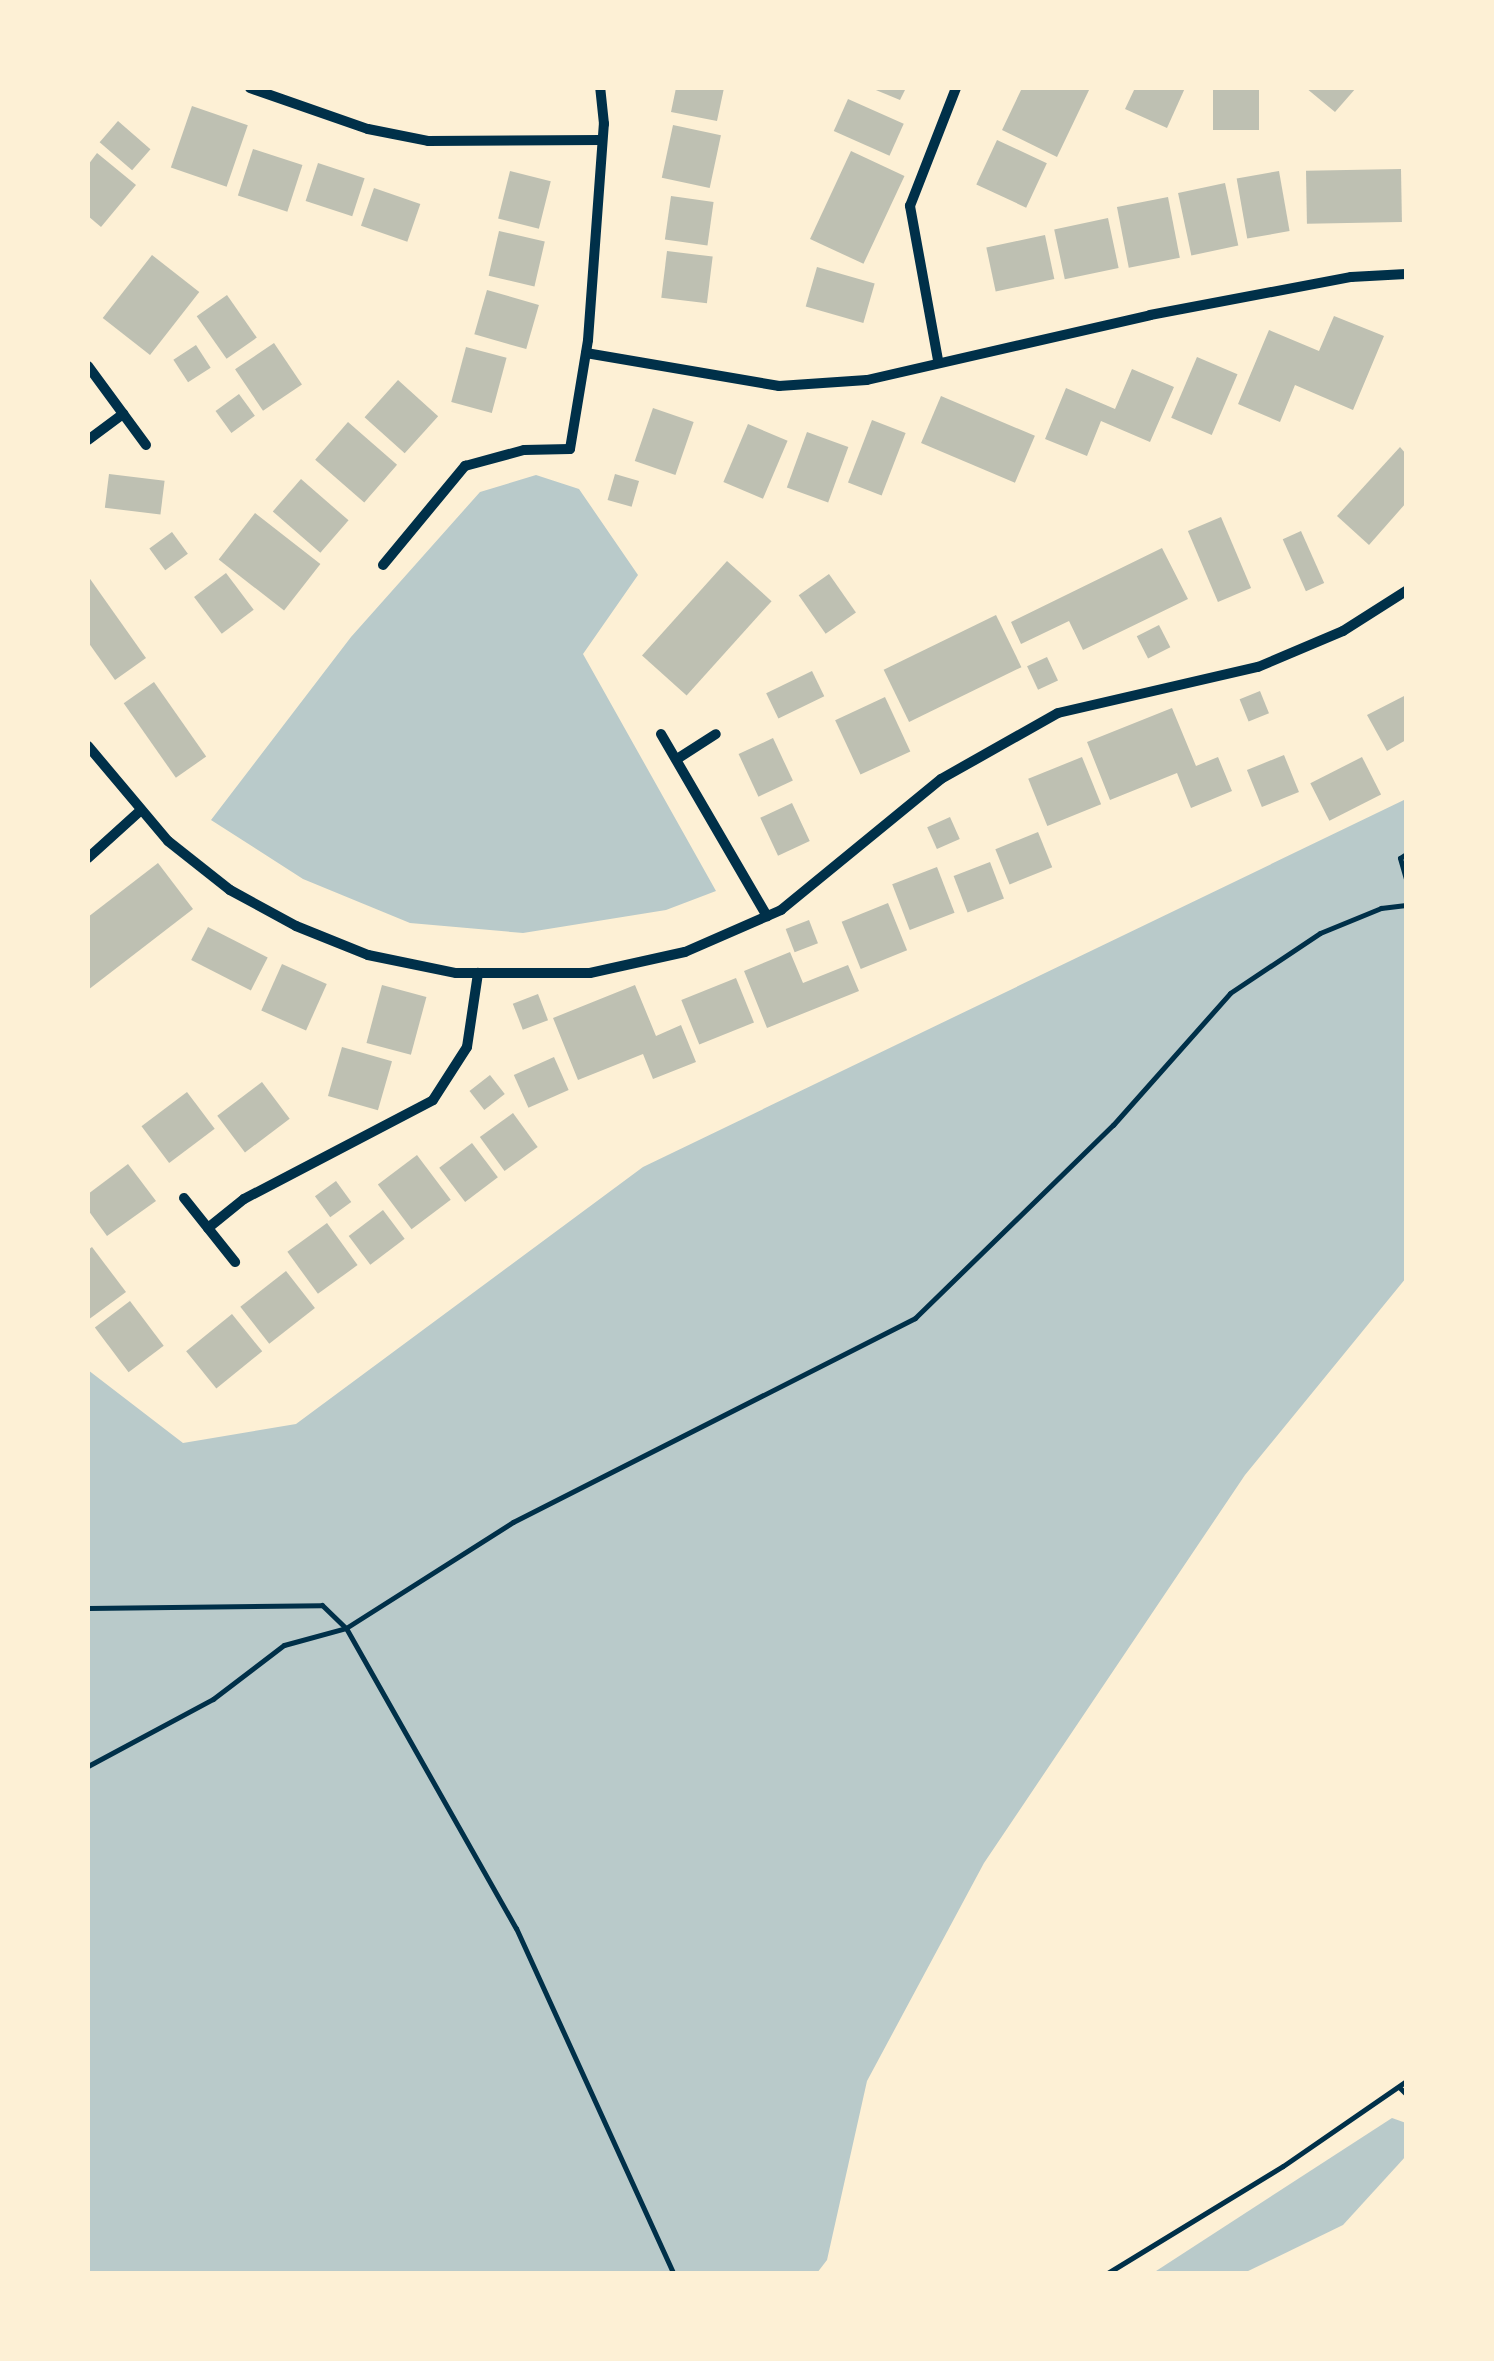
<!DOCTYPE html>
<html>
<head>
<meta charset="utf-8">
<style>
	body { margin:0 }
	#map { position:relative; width:1494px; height:2361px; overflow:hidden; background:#fdf0d5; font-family:"PT Sans Narrow",sans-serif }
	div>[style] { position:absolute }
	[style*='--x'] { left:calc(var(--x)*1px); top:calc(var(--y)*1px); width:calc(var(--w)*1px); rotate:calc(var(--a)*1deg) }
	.green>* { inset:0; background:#b9caca }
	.building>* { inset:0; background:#bec0b2; transform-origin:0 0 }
	.path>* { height:5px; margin:-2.5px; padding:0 2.5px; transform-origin:2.5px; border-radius:2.5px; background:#003049 }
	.minor>* { height:10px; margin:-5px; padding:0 5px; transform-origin:5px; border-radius:5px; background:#003049 }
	span { translate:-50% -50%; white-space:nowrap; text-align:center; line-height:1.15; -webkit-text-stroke:9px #fdf0d5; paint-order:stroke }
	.frame { position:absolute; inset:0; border:90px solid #fdf0d5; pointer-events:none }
</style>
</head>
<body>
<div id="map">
	<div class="green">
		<i style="clip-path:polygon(536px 475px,579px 489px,638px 575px,583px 654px,716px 891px,666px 910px,523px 933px,410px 923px,303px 879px,211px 820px,351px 637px,480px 492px)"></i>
		<i style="clip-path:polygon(1406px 799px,1406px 1278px,1245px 1475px,984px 1863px,867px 2081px,827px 2260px,817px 2273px,88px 2273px,88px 1370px,183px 1443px,296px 1424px,643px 1167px)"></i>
		<i style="clip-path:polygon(1392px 2118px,1406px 2123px,1406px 2156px,1343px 2225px,1244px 2273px,1153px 2273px)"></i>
	</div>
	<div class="building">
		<i style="clip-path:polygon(676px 88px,724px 88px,717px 121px,671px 112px)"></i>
		<i style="clip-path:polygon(871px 88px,906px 88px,900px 100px)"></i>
		<i style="clip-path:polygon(1022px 88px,1090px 88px,1057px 157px,1002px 130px)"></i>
		<i style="clip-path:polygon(1135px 88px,1185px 88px,1167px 128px,1125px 109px)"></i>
		<i style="left:1213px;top:88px;width:46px;height:42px"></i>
		<i style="clip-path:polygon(1306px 88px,1356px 88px,1335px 112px)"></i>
		<i style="left:848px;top:99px;width:61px;height:35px;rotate:24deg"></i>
		<i style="left:192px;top:106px;width:59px;height:65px;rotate:19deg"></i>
		<i style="left:118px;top:121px;width:43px;height:28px;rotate:41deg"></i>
		<i style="left:673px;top:125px;width:49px;height:54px;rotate:12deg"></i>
		<i style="left:997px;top:140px;width:55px;height:49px;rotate:25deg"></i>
		<i style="left:253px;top:149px;width:52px;height:49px;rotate:18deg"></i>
		<i style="left:851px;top:151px;width:59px;height:97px;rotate:25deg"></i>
		<i style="clip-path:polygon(97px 153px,136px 185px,101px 227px,88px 216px,88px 165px)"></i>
		<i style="left:318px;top:163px;width:49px;height:40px;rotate:18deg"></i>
		<i style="left:1401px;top:169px;width:53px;height:95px;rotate:89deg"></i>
		<i style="left:510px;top:171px;width:42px;height:49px;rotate:14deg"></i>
		<i style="left:1279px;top:171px;width:61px;height:43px;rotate:80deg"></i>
		<i style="left:1225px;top:183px;width:64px;height:48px;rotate:78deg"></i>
		<i style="left:374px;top:188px;width:49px;height:40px;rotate:19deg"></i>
		<i style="left:671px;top:196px;width:43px;height:44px;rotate:8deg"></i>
		<i style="left:1168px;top:197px;width:62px;height:52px;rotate:79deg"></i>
		<i style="left:1108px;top:218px;width:51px;height:55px;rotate:78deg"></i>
		<i style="left:499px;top:231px;width:47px;height:46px;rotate:13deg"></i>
		<i style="left:1045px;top:235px;width:45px;height:60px;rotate:78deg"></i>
		<i style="left:667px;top:251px;width:46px;height:47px;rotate:7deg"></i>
		<i style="left:152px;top:255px;width:60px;height:80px;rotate:38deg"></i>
		<i style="left:817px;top:267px;width:60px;height:41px;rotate:16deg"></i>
		<i style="left:487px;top:290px;width:54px;height:46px;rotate:16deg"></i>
		<i style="left:227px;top:295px;width:52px;height:37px;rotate:55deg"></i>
		<i style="clip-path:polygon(1334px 316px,1384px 336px,1353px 410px,1295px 385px,1280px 422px,1238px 404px,1269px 330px,1319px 351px)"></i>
		<i style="left:274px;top:343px;width:50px;height:47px;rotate:56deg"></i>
		<i style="left:196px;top:345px;width:27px;height:27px;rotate:57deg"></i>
		<i style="left:466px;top:347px;width:42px;height:57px;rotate:15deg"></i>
		<i style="left:1197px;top:357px;width:44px;height:66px;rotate:23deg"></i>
		<i style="clip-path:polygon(1132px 369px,1174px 387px,1150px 442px,1101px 421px,1087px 456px,1045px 439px,1066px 388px,1115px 409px)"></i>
		<i style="left:398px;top:380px;width:54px;height:50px;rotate:42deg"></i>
		<i style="left:239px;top:394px;width:27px;height:29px;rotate:54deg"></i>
		<i style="left:941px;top:396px;width:102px;height:51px;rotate:23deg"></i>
		<i style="left:653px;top:408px;width:43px;height:56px;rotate:19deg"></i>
		<i style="left:872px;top:420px;width:36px;height:67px;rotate:21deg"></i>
		<i style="left:348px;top:422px;width:65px;height:50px;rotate:41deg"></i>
		<i style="left:748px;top:424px;width:43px;height:63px;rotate:23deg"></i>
		<i style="left:807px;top:432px;width:44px;height:59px;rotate:20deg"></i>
		<i style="clip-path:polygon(1400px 447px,1406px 454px,1406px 503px,1369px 545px,1337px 516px)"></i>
		<i style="left:109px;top:474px;width:56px;height:34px;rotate:7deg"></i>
		<i style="left:615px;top:474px;width:25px;height:27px;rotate:16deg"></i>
		<i style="left:301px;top:479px;width:63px;height:43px;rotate:41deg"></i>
		<i style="left:255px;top:513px;width:83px;height:59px;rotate:38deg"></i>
		<i style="left:1221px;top:517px;width:77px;height:36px;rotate:67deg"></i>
		<i style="left:1301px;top:531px;width:57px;height:20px;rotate:66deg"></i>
		<i style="left:172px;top:532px;width:27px;height:28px;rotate:54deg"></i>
		<i style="clip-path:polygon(1162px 548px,1188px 599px,1083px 650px,1069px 621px,1021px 644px,1011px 622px)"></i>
		<i style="left:727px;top:561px;width:60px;height:127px;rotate:42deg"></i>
		<i style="left:226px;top:573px;width:46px;height:40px;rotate:53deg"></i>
		<i style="left:829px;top:574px;width:47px;height:37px;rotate:55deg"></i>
		<i style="clip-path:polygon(88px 576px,146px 658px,115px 680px,88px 642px)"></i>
		<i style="left:996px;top:615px;width:58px;height:125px;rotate:64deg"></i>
		<i style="left:1159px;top:625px;width:25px;height:25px;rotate:63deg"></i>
		<i style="left:1047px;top:657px;width:26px;height:22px;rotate:65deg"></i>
		<i style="left:812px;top:671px;width:28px;height:51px;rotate:64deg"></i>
		<i style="left:154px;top:682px;width:91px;height:37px;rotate:55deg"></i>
		<i style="left:1260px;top:691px;width:24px;height:22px;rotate:68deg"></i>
		<i style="clip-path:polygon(1406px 695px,1406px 740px,1387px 751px,1367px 715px)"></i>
		<i style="left:885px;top:697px;width:60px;height:55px;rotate:65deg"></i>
		<i style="clip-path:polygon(1172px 708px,1196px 766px,1218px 757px,1232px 791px,1191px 808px,1177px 773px,1110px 800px,1087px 742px)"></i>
		<i style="left:773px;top:738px;width:47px;height:38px;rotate:65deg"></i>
		<i style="left:1284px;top:755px;width:40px;height:40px;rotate:68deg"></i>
		<i style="left:1082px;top:757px;width:51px;height:58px;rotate:68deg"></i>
		<i style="left:1362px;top:757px;width:42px;height:58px;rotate:63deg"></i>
		<i style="left:792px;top:803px;width:42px;height:35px;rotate:65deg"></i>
		<i style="left:950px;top:817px;width:24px;height:25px;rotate:66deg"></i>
		<i style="left:1038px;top:832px;width:38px;height:46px;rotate:68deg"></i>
		<i style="left:990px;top:862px;width:39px;height:39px;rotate:69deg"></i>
		<i style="clip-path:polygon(158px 863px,193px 909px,88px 990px,88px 917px)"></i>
		<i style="left:937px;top:867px;width:49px;height:48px;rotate:69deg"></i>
		<i style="left:888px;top:903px;width:51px;height:50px;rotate:68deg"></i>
		<i style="left:809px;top:920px;width:25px;height:25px;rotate:69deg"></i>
		<i style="left:208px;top:927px;width:67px;height:37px;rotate:27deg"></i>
		<i style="clip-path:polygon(790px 952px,803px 983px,848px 965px,859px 991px,767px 1028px,744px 971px)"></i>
		<i style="left:282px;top:964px;width:49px;height:51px;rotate:24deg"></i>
		<i style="left:736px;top:978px;width:48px;height:59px;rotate:68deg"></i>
		<i style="left:382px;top:985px;width:46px;height:60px;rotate:15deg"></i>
		<i style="clip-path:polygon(635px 985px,656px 1036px,681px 1025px,696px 1062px,653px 1079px,643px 1054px,578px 1080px,553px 1018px)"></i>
		<i style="left:538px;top:994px;width:28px;height:27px;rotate:69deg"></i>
		<i style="left:342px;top:1047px;width:52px;height:51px;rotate:16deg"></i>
		<i style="left:554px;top:1057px;width:36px;height:44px;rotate:66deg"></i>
		<i style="left:490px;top:1075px;width:24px;height:26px;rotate:52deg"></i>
		<i style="left:262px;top:1082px;width:46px;height:56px;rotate:53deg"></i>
		<i style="left:187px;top:1092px;width:46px;height:57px;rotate:53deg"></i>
		<i style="left:513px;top:1113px;width:42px;height:41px;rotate:54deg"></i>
		<i style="left:472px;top:1143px;width:43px;height:41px;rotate:53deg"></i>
		<i style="left:417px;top:1155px;width:56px;height:49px;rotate:53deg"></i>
		<i style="clip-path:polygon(128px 1164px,156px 1201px,107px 1236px,88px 1210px,88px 1194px)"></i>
		<i style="left:336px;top:1181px;width:26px;height:26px;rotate:54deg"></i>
		<i style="left:383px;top:1210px;width:36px;height:43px;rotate:53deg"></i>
		<i style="left:327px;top:1223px;width:52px;height:49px;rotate:54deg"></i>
		<i style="clip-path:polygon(92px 1247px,126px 1292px,88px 1320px,88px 1250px)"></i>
		<i style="left:286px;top:1271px;width:47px;height:58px;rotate:52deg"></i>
		<i style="left:130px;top:1301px;width:56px;height:44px;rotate:53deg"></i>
		<i style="left:232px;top:1314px;width:48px;height:59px;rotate:51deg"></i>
	</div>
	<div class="path">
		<i style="--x:1406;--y:854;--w:7;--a:146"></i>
		<i style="--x:1400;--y:858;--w:22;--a:74"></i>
		<i style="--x:88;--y:1608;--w:234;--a:-0.7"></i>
		<i style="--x:322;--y:1605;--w:33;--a:44"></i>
		<i style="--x:346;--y:1628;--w:345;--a:60.5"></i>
		<i style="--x:516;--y:1928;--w:380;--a:65.5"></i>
		<i style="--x:88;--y:1766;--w:142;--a:-28.2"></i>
		<i style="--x:213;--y:1699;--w:89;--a:-37.3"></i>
		<i style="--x:284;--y:1645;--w:64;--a:-15.3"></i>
		<i style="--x:346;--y:1628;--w:198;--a:-32.4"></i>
		<i style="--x:513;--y:1522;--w:451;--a:-26.9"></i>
		<i style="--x:915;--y:1318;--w:277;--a:-44.3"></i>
		<i style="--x:1113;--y:1125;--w:176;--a:-48.4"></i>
		<i style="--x:1230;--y:993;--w:108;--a:-33.7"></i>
		<i style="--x:1320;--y:933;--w:66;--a:-22.3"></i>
		<i style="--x:1381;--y:908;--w:25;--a:-7"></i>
		<i style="--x:1399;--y:2087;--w:10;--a:45"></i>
		<i style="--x:1106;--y:2274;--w:207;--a:-31.4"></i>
		<i style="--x:1283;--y:2166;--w:150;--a:-34.6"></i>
	</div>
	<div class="minor">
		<i style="--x:250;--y:88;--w:125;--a:19.2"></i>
		<i style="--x:368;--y:129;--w:61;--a:11.3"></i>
		<i style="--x:428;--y:141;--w:174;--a:-0.3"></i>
		<i style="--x:586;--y:353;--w:196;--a:9.7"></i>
		<i style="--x:779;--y:386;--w:88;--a:-3.9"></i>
		<i style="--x:867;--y:380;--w:290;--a:-12.9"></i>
		<i style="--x:1150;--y:315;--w:205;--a:-10.7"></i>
		<i style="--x:1351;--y:277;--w:55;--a:-3.1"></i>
		<i style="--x:938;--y:360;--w:157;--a:-100.3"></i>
		<i style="--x:910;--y:206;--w:127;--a:-68.7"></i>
		<i style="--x:88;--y:366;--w:98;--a:53.7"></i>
		<i style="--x:88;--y:440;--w:44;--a:-36.6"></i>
		<i style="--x:383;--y:565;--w:129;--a:-50.4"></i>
		<i style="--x:465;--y:466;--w:61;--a:-15.2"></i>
		<i style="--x:524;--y:450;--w:46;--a:-1.2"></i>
		<i style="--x:570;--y:449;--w:110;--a:-80.6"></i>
		<i style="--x:588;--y:340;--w:217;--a:-85.8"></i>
		<i style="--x:604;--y:124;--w:36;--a:-96"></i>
		<i style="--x:661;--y:734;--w:211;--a:59.8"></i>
		<i style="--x:88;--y:746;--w:124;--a:49.9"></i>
		<i style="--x:168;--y:841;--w:79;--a:38.3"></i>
		<i style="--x:230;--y:890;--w:75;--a:28.6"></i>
		<i style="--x:296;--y:926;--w:78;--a:21.9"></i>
		<i style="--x:368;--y:955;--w:90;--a:11.6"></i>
		<i style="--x:456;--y:973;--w:134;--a:0"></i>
		<i style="--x:590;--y:973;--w:97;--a:-12.5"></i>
		<i style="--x:685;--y:952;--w:105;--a:-23.6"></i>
		<i style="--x:781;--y:910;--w:207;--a:-39.3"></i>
		<i style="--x:941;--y:779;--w:134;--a:-29.4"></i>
		<i style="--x:1058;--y:713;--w:205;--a:-13"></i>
		<i style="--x:1258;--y:667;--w:92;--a:-23"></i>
		<i style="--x:1343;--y:631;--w:75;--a:-32.4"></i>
		<i style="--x:677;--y:759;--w:46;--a:-32.7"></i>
		<i style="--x:88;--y:858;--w:70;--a:-42.1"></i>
		<i style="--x:184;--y:1198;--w:82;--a:51.4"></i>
		<i style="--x:208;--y:1228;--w:46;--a:-38.9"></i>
		<i style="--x:244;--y:1199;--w:213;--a:-27.6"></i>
		<i style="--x:433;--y:1100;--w:63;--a:-57.3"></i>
		<i style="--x:467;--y:1047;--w:75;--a:-81.5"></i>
	</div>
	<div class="frame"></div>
</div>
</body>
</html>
